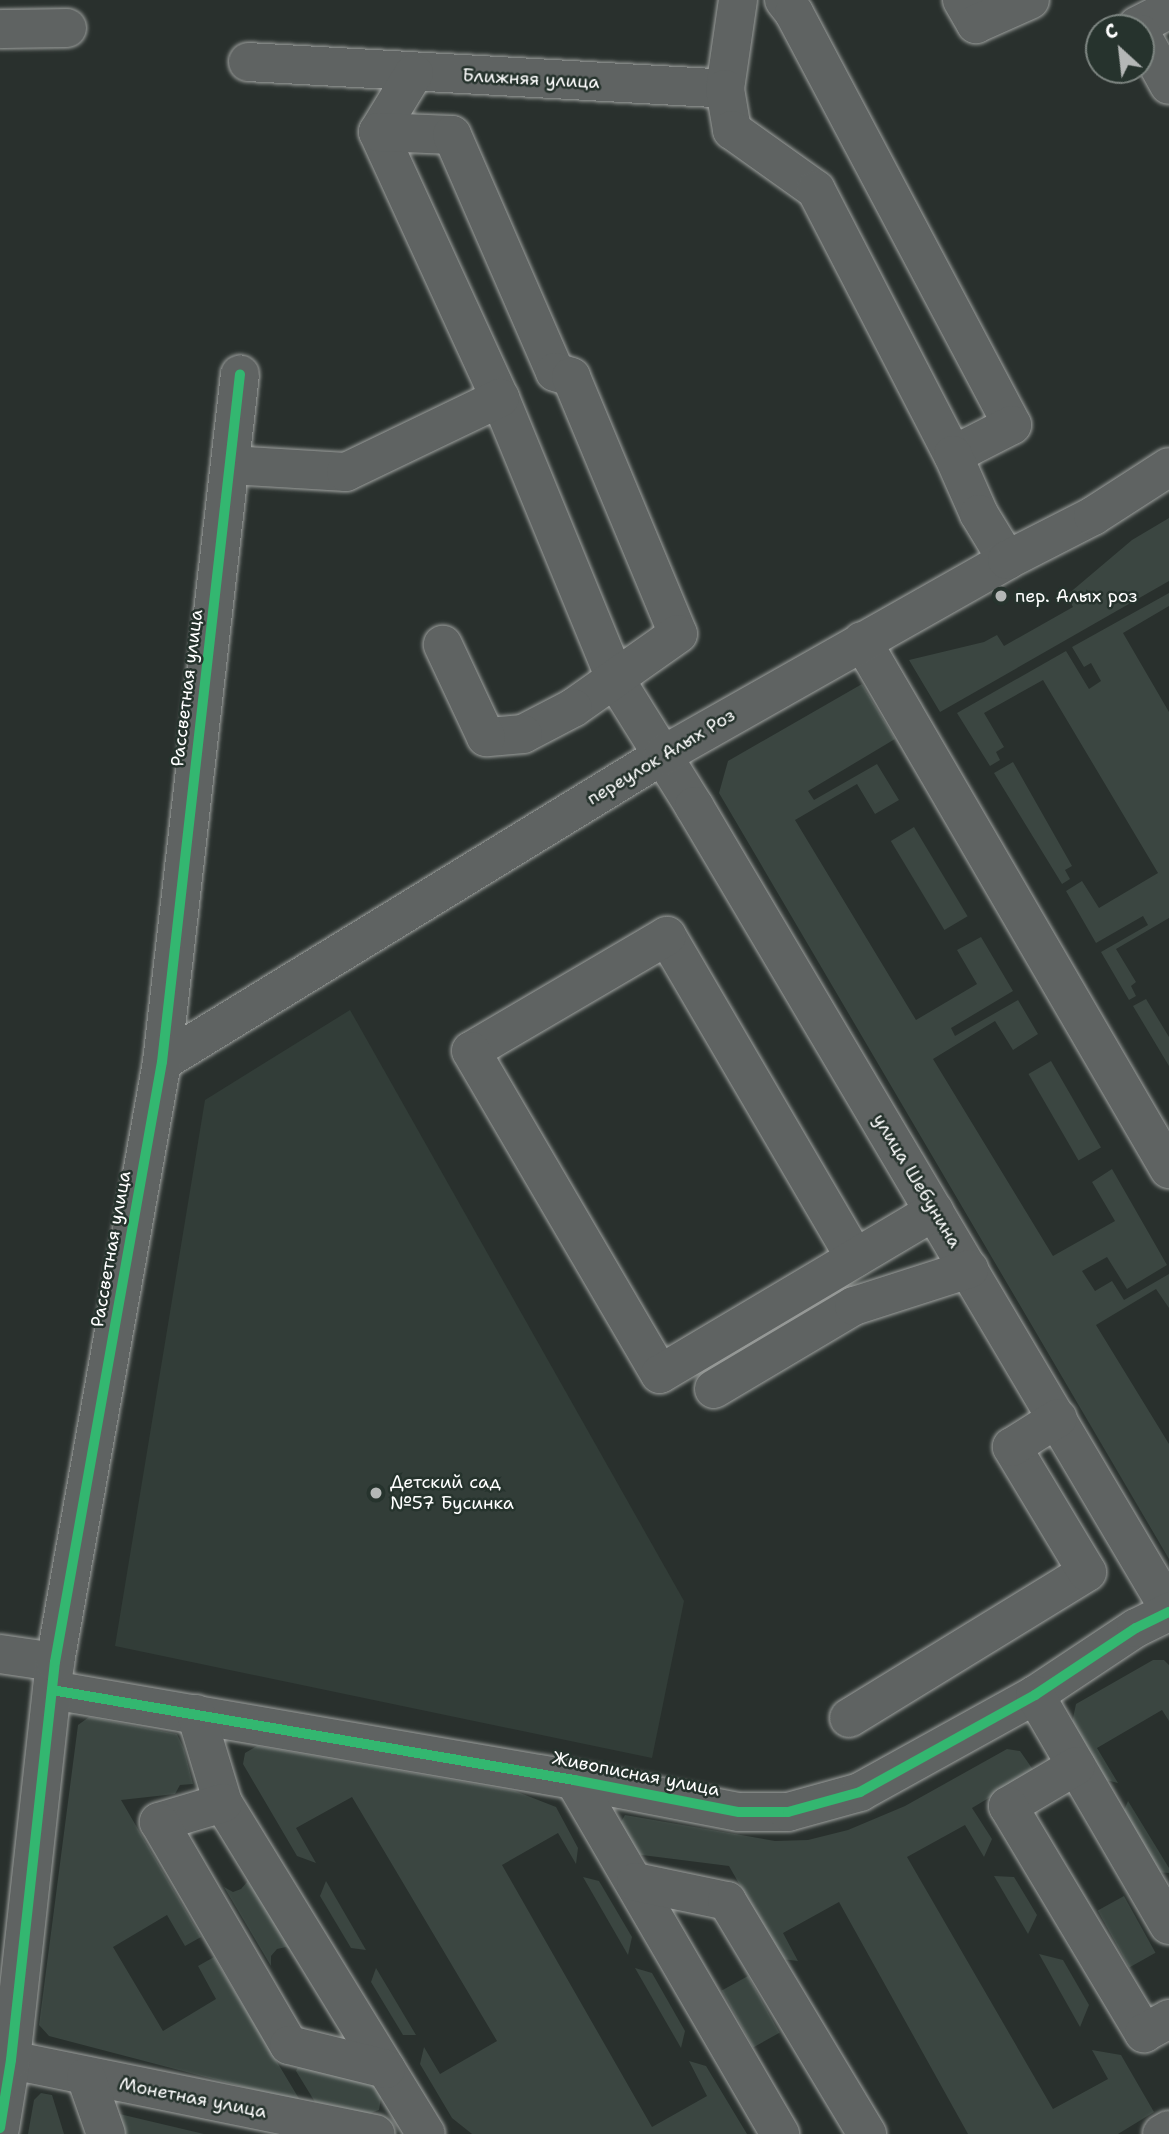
<!DOCTYPE html>
<html>
<head>
<meta charset="utf-8">
<style>
	body { margin:0 }
	#map { position:relative; width:1169px; height:2134px; overflow:hidden; background:#29302d; font-family:"Shantell Sans",sans-serif }
	div>[style] { position:absolute }
	[style*='--x'] { left:calc(var(--x)*1px); top:calc(var(--y)*1px); width:calc(var(--w)*1px); rotate:calc(var(--a)*1deg) }
	.built>* { inset:0; background:#323d38 }
	.green>* { inset:0; background:#3b4641; transform-origin:0 0 }
	.roads { filter:drop-shadow(0 0 2px #9fa2a0) drop-shadow(0 0 2px #9fa2a0) }
	.minor>* { height:38px; margin:-19px; padding:0 19px; transform-origin:19px; border-radius:19px; background:#5f6362 }
	.cycleway>* { height:10px; margin:-5px; padding:0 5px; transform-origin:5px; border-radius:5px; background:#33b770 }
	.dots>* { width:19px; height:19px; translate:-50% -50%; box-sizing:border-box; border:4px solid #26332d; border-radius:50% }
	span { translate:-50% -50%; white-space:nowrap; text-align:center; line-height:1.15; -webkit-text-stroke:5px #26332d; paint-order:stroke }
	.street-label { font-size:18px; color:#fff }
	.poi-label { font-size:18px; color:#fff }
	.left { translate:0 -50%; text-align:left }
	.north { position:absolute; left:1085px; top:14px; width:70px; height:70px; box-sizing:border-box; background:#26332d; border:2px solid #7d8581; border-radius:50%; rotate:333deg; font-size:19px; font-weight:700; line-height:28px; text-align:center; color:#fff }
	.north::after { content:''; display:block; margin:auto; width:24px; height:32px; background:#b4b7b6; clip-path:polygon(50% 0,100% 100%,50% 72%,0 100%) }
</style>
</head>
<body>
<div id="map">
	<div class="built">
		<i style="clip-path:polygon(350px 1010px,684px 1601px,652px 1758px,115px 1646px,205px 1100px)"></i>
	</div>
	<div class="green">
		<i style="clip-path:polygon(1169px 518px,1169px 581px,940px 712px,909px 660px,984px 642px,997px 635px,1004px 646px,1073px 607px,1067px 595px,1132px 540px)"></i>
		<i style="clip-path:polygon(1169px 593px,1169px 606px,1123px 633px,1169px 712px,1169px 918px,1116px 949px,1136px 982px,1131px 986px,1136px 996px,1129px 1000px,1101px 952px,1148px 925px,1143px 916px,1096px 943px,1066px 891px,1082px 881px,1099px 908px,1158px 873px,1043px 680px,984px 713px,1004px 747px,996px 752px,1000px 760px,990px 766px,957px 713px,1066px 651px,1089px 689px,1101px 681px,1091px 663px,1084px 667px,1072px 647px)"></i>
		<i style="clip-path:polygon(862px 684px,895px 739px,808px 791px,814px 800px,877px 764px,899px 800px,875px 814px,857px 784px,795px 820px,916px 1020px,977px 984px,957px 950px,981px 937px,1013px 991px,951px 1028px,955px 1036px,1018px 1000px,1038px 1034px,1013px 1050px,995px 1021px,933px 1059px,1053px 1256px,1115px 1221px,1092px 1182px,1112px 1169px,1167px 1265px,1127px 1289px,1107px 1257px,1082px 1271px,1095px 1291px,1112px 1281px,1124px 1300px,1169px 1274px,1169px 1308px,1156px 1289px,1096px 1325px,1169px 1444px,1169px 1559px,719px 793px,728px 761px)"></i>
		<i style="clip-path:polygon(1013px 762px,1072px 866px,1065px 870px,1070px 879px,1062px 884px,994px 773px)"></i>
		<i style="left:914px;top:827px;width:104px;height:27px;rotate:59deg"></i>
		<i style="clip-path:polygon(1146px 999px,1169px 1037px,1169px 1066px,1133px 1006px)"></i>
		<i style="left:1051px;top:1061px;width:100px;height:26px;rotate:60deg"></i>
		<i style="clip-path:polygon(1153px 1660px,1164px 1660px,1169px 1665px,1169px 1721px,1162px 1710px,1097px 1748px,1118px 1783px,1098px 1778px,1072px 1723px,1076px 1704px)"></i>
		<i style="clip-path:polygon(89px 1717px,177px 1734px,184px 1749px,193px 1784px,180px 1785px,175px 1794px,121px 1800px,201px 1937px,185px 1946px,167px 1915px,113px 1947px,163px 2031px,216px 1999px,198px 1966px,214px 1957px,301px 2102px,49px 2036px,39px 2025px,78px 1725px)"></i>
		<i style="clip-path:polygon(257px 1746px,515px 1791px,556px 1807px,578px 1848px,576px 1864px,558px 1833px,502px 1865px,652px 2127px,707px 2096px,689px 2061px,706px 2066px,747px 2134px,472px 2134px,452px 2118px,420px 2064px,424px 2047px,440px 2074px,497px 2041px,352px 1797px,296px 1828px,316px 1863px,297px 1856px,243px 1764px,245px 1753px)"></i>
		<i style="clip-path:polygon(1007px 1749px,1020px 1751px,1034px 1771px,972px 1808px,992px 1839px,984px 1857px,965px 1825px,907px 1857px,1053px 2109px,1108px 2079px,1092px 2050px,1121px 2055px,1154px 2112px,1118px 2134px,968px 2134px,839px 1902px,783px 1933px,798px 1961px,782px 1959px,729px 1866px,634px 1854px,618px 1827px,625px 1815px,775px 1841px,808px 1840px,848px 1830px,905px 1806px)"></i>
		<i style="clip-path:polygon(1128px 1801px,1169px 1868px,1169px 1873px,1156px 1872px,1122px 1815px)"></i>
		<i style="clip-path:polygon(246px 1873px,294px 1952px,286px 1947px,277px 1949px,271px 1956px,271px 1966px,224px 1887px,233px 1892px,241px 1889px,247px 1882px)"></i>
		<i style="clip-path:polygon(994px 1876px,1014px 1877px,1037px 1915px,1028px 1934px)"></i>
		<i style="clip-path:polygon(583px 1877px,599px 1881px,632px 1937px,628px 1955px)"></i>
		<i style="clip-path:polygon(326px 1881px,366px 1950px,351px 1948px,320px 1896px)"></i>
		<i style="left:1124px;top:1896px;width:65px;height:30px;rotate:61deg"></i>
		<i style="clip-path:polygon(1039px 1954px,1063px 1960px,1089px 2005px,1080px 2027px)"></i>
		<i style="clip-path:polygon(376px 1968px,416px 2035px,403px 2035px,371px 1982px)"></i>
		<i style="clip-path:polygon(635px 1968px,652px 1973px,685px 2031px,681px 2048px)"></i>
		<i style="left:748px;top:1976px;width:65px;height:30px;rotate:61deg"></i>
		<i style="clip-path:polygon(298px 2067px,372px 2083px,382px 2093px,379px 2110px,368px 2114px,315px 2102px,296px 2071px)"></i>
		<i style="clip-path:polygon(41px 2093px,52px 2095px,64px 2134px,28px 2134px,34px 2100px)"></i>
		<i style="clip-path:polygon(111px 2112px,204px 2134px,117px 2134px)"></i>
	</div>
	<div class="roads">
		<div class="minor">
			<i style="--x:784;--y:0;--w:16;--a:52"></i>
			<i style="--x:794;--y:13;--w:466;--a:62.1"></i>
			<i style="--x:1012;--y:425;--w:66;--a:153"></i>
			<i style="--x:962;--y:0;--w:28;--a:60"></i>
			<i style="--x:976;--y:24;--w:59;--a:-24"></i>
			<i style="--x:1137;--y:26;--w:36;--a:-27"></i>
			<i style="--x:0;--y:29;--w:67;--a:-0.9"></i>
			<i style="--x:1141;--y:34;--w:58;--a:61.2"></i>
			<i style="--x:248;--y:62;--w:478;--a:3.2"></i>
			<i style="--x:725;--y:89;--w:90;--a:-81.7"></i>
			<i style="--x:414;--y:73;--w:69;--a:121.4"></i>
			<i style="--x:378;--y:132;--w:293;--a:65.4"></i>
			<i style="--x:500;--y:398;--w:304;--a:67.7"></i>
			<i style="--x:615;--y:679;--w:150;--a:58.1"></i>
			<i style="--x:694;--y:806;--w:933;--a:59.39"></i>
			<i style="--x:725;--y:89;--w:42;--a:80.3"></i>
			<i style="--x:732;--y:130;--w:103;--a:35.5"></i>
			<i style="--x:816;--y:190;--w:298;--a:62.7"></i>
			<i style="--x:953;--y:455;--w:64;--a:66.2"></i>
			<i style="--x:979;--y:514;--w:54;--a:58.7"></i>
			<i style="--x:378;--y:132;--w:74;--a:2.3"></i>
			<i style="--x:452;--y:135;--w:258;--a:66.5"></i>
			<i style="--x:555;--y:372;--w:17;--a:17"></i>
			<i style="--x:571;--y:377;--w:278;--a:67.4"></i>
			<i style="--x:678;--y:634;--w:128;--a:144.8"></i>
			<i style="--x:573;--y:708;--w:56;--a:152.5"></i>
			<i style="--x:523;--y:734;--w:37;--a:175"></i>
			<i style="--x:486;--y:737;--w:102;--a:-115.1"></i>
			<i style="--x:230;--y:465;--w:116;--a:3.5"></i>
			<i style="--x:346;--y:472;--w:171;--a:-25.7"></i>
			<i style="--x:862;--y:641;--w:611;--a:59.82"></i>
			<i style="--x:162;--y:1062;--w:588;--a:-31.5"></i>
			<i style="--x:663;--y:755;--w:395;--a:-29.5"></i>
			<i style="--x:1007;--y:560;--w:97;--a:-27.1"></i>
			<i style="--x:1093;--y:516;--w:90;--a:-32.8"></i>
			<i style="--x:855;--y:1258;--w:373;--a:-120.3"></i>
			<i style="--x:667;--y:936;--w:227;--a:149.6"></i>
			<i style="--x:471;--y:1051;--w:374;--a:59.7"></i>
			<i style="--x:660;--y:1374;--w:319;--a:-30.7"></i>
			<i style="--x:714;--y:1389;--w:163;--a:-30.7"></i>
			<i style="--x:854;--y:1306;--w:121;--a:-17.8"></i>
			<i style="--x:0;--y:1654;--w:56;--a:8.3"></i>
			<i style="--x:52;--y:1690;--w:530;--a:9.78"></i>
			<i style="--x:574;--y:1780;--w:168;--a:11"></i>
			<i style="--x:739;--y:1812;--w:49;--a:0"></i>
			<i style="--x:788;--y:1812;--w:75;--a:-15.5"></i>
			<i style="--x:860;--y:1792;--w:200;--a:-29"></i>
			<i style="--x:1035;--y:1695;--w:121;--a:-33.6"></i>
			<i style="--x:1136;--y:1628;--w:37;--a:-26"></i>
			<i style="--x:1035;--y:1695;--w:266;--a:59.8"></i>
			<i style="--x:196;--y:1714;--w:93;--a:73.1"></i>
			<i style="--x:223;--y:1803;--w:388;--a:58.5"></i>
			<i style="--x:849;--y:1718;--w:279;--a:-31.5"></i>
			<i style="--x:1087;--y:1572;--w:146;--a:-121"></i>
			<i style="--x:1012;--y:1447;--w:54;--a:-32.2"></i>
			<i style="--x:1076;--y:1766;--w:79;--a:149.5"></i>
			<i style="--x:1008;--y:1806;--w:265;--a:59.1"></i>
			<i style="--x:1144;--y:2033;--w:29;--a:-29"></i>
			<i style="--x:574;--y:1780;--w:410;--a:59.8"></i>
			<i style="--x:223;--y:1803;--w:67;--a:163.5"></i>
			<i style="--x:159;--y:1822;--w:258;--a:59.8"></i>
			<i style="--x:289;--y:2045;--w:100;--a:13.9"></i>
			<i style="--x:636;--y:1882;--w:93;--a:11.8"></i>
			<i style="--x:727;--y:1901;--w:272;--a:59"></i>
			<i style="--x:11;--y:2060;--w:372;--a:11.5"></i>
			<i style="--x:86;--y:2077;--w:60;--a:70.7"></i>
			<i style="--x:0;--y:2128;--w:69;--a:-80.8"></i>
			<i style="--x:11;--y:2060;--w:400;--a:-83.7"></i>
			<i style="--x:55;--y:1662;--w:609;--a:-79.89"></i>
			<i style="--x:162;--y:1062;--w:692;--a:-83.53"></i>
			<i style="--x:1162;--y:2134;--w:8;--a:-30"></i>
		</div>
	</div>
	<div class="cycleway">
		<i style="--x:52;--y:1690;--w:530;--a:9.78"></i>
		<i style="--x:574;--y:1780;--w:168;--a:11"></i>
		<i style="--x:739;--y:1812;--w:49;--a:0"></i>
		<i style="--x:788;--y:1812;--w:75;--a:-15.5"></i>
		<i style="--x:860;--y:1792;--w:200;--a:-29"></i>
		<i style="--x:1035;--y:1695;--w:121;--a:-33.6"></i>
		<i style="--x:1136;--y:1628;--w:37;--a:-26"></i>
		<i style="--x:0;--y:2128;--w:69;--a:-80.8"></i>
		<i style="--x:11;--y:2060;--w:400;--a:-83.7"></i>
		<i style="--x:55;--y:1662;--w:609;--a:-79.89"></i>
		<i style="--x:162;--y:1062;--w:692;--a:-83.53"></i>
	</div>
	<div class="dots">
		<i style="left:1001px;top:596px;background:#b4b7b6"></i>
		<i style="left:376px;top:1493px;background:#b4b7b6"></i>
	</div>
	<div class="street-label">
		<span style="left:531px;top:79px;rotate:3deg">Ближняя улица</span>
		<span style="left:187px;top:688px;rotate:-83deg">Рассветная улица</span>
		<span style="left:661px;top:757px;rotate:-31deg">переулок Алых Роз</span>
		<span style="left:917px;top:1181px;rotate:59deg">улица Шебунина</span>
		<span style="left:111px;top:1249px;rotate:-80deg">Рассветная улица</span>
		<span style="left:636px;top:1774px;rotate:11deg">Живописная улица</span>
		<span style="left:193px;top:2098px;rotate:11deg">Монетная улица</span>
	</div>
	<div class="poi-label">
		<span class="left" style="left:1015px;top:596px">пер. Алых роз</span>
		<span class="left" style="left:390px;top:1493px">Детский сад<br>№57 Бусинка</span>
	</div>
	<div class="north">С</div>
</div>
</body>
</html>
